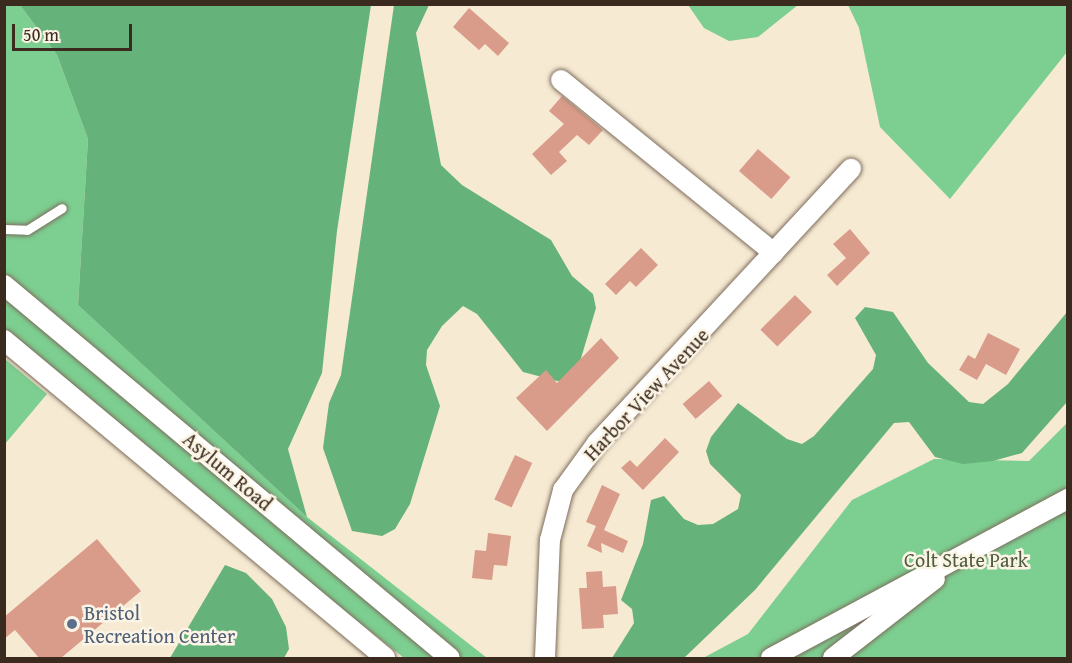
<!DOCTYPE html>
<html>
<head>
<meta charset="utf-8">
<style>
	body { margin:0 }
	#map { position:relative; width:1072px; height:663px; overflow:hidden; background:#f7ead3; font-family:"Gentium Book Plus",serif }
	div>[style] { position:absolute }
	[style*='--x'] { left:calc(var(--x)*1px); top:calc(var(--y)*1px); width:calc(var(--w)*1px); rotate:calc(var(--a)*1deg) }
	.green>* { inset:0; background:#7dcf91 }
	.forest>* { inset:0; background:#66b27b }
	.building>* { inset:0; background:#da9c8a; transform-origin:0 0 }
	.roads { filter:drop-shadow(0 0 2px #7d6d5d) drop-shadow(0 0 2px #7d6d5d) }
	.service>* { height:9px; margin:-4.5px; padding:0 4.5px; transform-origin:4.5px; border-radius:4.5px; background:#fff }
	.minor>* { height:20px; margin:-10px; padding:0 10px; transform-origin:10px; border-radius:10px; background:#fff }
	.dots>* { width:16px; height:16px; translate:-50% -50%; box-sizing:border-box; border:3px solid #fcf5e5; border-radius:50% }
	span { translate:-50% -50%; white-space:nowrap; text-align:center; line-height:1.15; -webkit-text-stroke:5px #fcf5e5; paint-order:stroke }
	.street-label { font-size:20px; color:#3b2a1e }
	.park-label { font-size:20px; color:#4f5c40 }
	.service-label { font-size:20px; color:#4e5e75 }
	.left { translate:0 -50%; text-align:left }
	.frame { position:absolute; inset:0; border:6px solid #3b2a1e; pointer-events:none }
	.scale { position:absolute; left:12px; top:24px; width:120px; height:27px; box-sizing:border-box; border:3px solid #3b2a1e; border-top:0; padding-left:8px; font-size:18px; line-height:21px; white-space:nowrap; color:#3b2a1e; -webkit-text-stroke:4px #fcf5e5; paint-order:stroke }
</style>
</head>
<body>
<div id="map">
	<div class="green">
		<i style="clip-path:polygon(4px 5px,20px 5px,57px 55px,88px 139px,78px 305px,307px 517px,487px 658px,404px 658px,5px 340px)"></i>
		<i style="clip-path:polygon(688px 5px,798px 5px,758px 37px,729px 41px,704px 28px)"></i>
		<i style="clip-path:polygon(848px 5px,1067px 5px,1067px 52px,950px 199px,880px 127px,859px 28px)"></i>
		<i style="clip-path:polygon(5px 359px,47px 394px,5px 444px)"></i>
		<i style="clip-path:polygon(1067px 423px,1067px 658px,703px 658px,748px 634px,852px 500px,934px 459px,1029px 461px)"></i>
	</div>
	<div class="forest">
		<i style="clip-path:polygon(20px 5px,371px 5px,337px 231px,322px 373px,288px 449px,307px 517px,78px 305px,88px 139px,57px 55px)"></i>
		<i style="clip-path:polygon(394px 5px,429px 5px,416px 33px,441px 165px,462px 185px,551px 240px,572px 276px,593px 294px,596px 308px,576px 375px,565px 383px,523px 372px,477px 314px,463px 306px,442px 326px,427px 350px,426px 365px,440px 406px,410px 504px,395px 529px,382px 536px,352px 531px,323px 448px,329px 403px,341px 375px)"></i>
		<i style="clip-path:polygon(865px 307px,893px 312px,928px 363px,969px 402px,983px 404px,1008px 384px,1067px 312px,1067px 402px,1022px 453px,993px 461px,963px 464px,935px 457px,909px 422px,894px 423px,755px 590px,684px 658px,612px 658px,634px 623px,632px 609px,621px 600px,643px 544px,651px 500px,664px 496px,684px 519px,698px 525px,713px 524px,738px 509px,741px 495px,710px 464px,706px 451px,711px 437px,738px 403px,787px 439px,802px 444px,814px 436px,873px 369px,876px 355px,855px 318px)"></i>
		<i style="clip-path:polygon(225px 565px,246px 573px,272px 599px,286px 627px,289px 649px,284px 658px,170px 658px)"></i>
	</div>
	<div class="building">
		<i style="clip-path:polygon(469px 8px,509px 43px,498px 56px,485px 44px,479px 50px,453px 27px)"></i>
		<i style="clip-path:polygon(562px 96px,603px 130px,589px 145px,577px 135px,559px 152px,567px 161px,551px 175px,532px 154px,564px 124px,549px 111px)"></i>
		<i style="left:758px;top:149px;width:43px;height:29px;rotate:41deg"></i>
		<i style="clip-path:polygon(850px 229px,870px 253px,837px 286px,827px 275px,846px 258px,833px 244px)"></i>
		<i style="clip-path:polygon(641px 248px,658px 265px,636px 287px,630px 281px,616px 295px,605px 284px)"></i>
		<i style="left:795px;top:295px;width:24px;height:49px;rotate:45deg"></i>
		<i style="clip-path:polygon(988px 333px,1020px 349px,1006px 375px,986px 364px,977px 380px,959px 370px,968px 355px,975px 359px)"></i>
		<i style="clip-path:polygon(601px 338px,619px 358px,547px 431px,516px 398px,546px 370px,557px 383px)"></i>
		<i style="left:709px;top:381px;width:20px;height:35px;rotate:49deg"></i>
		<i style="clip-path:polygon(665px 438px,679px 452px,643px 490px,621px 468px,630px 460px,637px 467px)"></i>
		<i style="left:515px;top:455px;width:19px;height:49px;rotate:25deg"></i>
		<i style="clip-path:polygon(602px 485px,620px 494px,604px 530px,628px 541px,623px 553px,601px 543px,602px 553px,587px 546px,596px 526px,586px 522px)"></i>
		<i style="clip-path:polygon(488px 533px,511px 536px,507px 566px,494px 565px,492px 580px,472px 578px,475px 550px,486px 551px)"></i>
		<i style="clip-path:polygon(97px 539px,141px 591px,61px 658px,39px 658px,15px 630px,4px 639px,4px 617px)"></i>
		<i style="clip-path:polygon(602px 571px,603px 587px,616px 586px,618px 614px,603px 615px,604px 628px,582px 629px,579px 588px,587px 588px,586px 572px)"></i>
	</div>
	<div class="roads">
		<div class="service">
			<i style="--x:4;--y:229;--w:23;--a:2"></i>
			<i style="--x:27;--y:230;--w:41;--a:-32.2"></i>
		</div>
		<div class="minor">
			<i style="--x:561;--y:80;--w:274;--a:39.1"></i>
			<i style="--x:4;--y:285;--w:581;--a:39.91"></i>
			<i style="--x:4;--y:340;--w:496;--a:39.8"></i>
			<i style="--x:545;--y:658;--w:118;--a:-87.6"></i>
			<i style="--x:550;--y:540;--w:52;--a:-75.4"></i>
			<i style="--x:563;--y:490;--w:58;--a:-54.1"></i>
			<i style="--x:597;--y:443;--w:374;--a:-47.2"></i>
			<i style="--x:771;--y:658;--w:337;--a:-28.2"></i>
			<i style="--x:833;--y:658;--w:129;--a:-37.8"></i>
		</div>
	</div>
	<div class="dots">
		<i style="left:72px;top:624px;background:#5c6f8a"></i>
	</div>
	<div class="street-label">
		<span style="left:646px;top:394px;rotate:-47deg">Harbor View Avenue</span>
		<span style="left:228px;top:471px;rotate:40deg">Asylum Road</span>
	</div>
	<div class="park-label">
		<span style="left:966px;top:559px">Colt State Park</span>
	</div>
	<div class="service-label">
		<span class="left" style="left:84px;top:624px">Bristol<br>Recreation Center</span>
	</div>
	<div class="frame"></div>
	<div class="scale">50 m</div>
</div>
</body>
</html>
